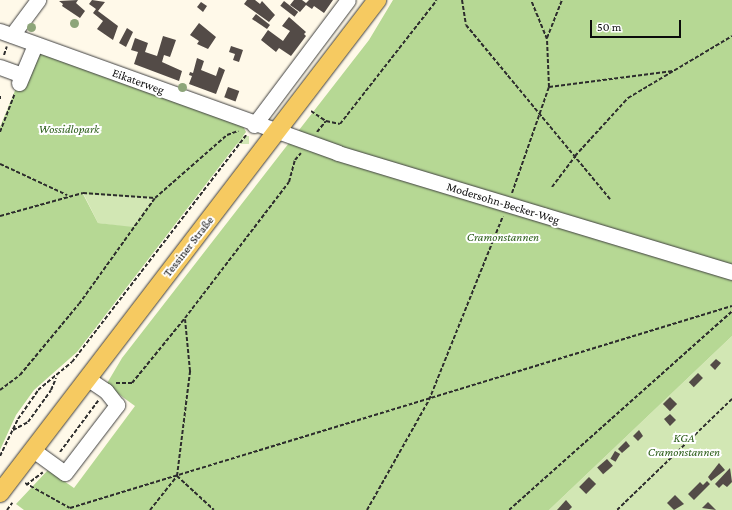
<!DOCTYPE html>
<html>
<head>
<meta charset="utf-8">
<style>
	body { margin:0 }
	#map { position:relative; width:732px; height:510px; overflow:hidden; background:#fff9e9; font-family:"Crimson Pro",serif }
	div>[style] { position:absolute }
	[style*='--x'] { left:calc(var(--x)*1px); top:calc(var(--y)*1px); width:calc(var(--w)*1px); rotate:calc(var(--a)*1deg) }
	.green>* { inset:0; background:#d2e7b4; transform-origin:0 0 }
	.forest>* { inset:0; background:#b6d894 }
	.building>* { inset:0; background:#534b47; transform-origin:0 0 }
	.path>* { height:2px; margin-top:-1px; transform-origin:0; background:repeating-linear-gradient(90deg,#2d2d2d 0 4px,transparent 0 6px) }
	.roads { filter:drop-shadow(0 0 1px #3e3e3e) drop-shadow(0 0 1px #3e3e3e) }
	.minor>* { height:15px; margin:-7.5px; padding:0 7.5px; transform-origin:7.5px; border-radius:7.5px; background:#fff }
	.major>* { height:18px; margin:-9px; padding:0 9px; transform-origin:9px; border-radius:9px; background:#f6ca61 }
	.trees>* { width:9px; height:9px; margin:-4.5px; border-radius:50%; background:#8da579 }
	span { translate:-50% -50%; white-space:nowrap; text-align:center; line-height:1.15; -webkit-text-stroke:4px #fff; paint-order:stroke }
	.street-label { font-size:12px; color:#0b0b0b }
	.park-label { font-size:12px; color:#2f601d; font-style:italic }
	.scale { position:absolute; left:590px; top:20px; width:91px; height:18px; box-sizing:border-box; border:2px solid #0b0b0b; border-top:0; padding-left:5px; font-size:12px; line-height:14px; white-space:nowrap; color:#0b0b0b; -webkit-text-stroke:3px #fff; paint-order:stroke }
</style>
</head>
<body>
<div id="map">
	<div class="green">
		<i style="left:249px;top:136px;width:8px;height:281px;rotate:90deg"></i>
		<i style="clip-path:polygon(83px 193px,155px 198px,133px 228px,98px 223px)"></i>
		<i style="clip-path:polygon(732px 336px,732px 510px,549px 510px)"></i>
	</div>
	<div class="forest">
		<i style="clip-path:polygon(393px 0,732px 0,732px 336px,549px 510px,24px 510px,16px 504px,48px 470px,74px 488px,135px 406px,106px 385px,122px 358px,369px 40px)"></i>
		<i style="clip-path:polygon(evenodd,33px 47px,243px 126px,246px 132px,77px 352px,34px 390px,16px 415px,0 450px,0 127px,33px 47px,83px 194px,154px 198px,154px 199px,133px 227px,98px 223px,83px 194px)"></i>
	</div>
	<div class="building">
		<i style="clip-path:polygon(78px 0,76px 3px,85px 11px,80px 18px,62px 6px,63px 4px,59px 1px)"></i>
		<i style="clip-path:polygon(92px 0,105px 2px,98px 11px,118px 26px,113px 40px,97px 29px,103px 21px,93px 13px,96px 9px,89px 4px)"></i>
		<i style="clip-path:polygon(247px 0,255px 0,260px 4px,262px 1px,275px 15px,269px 22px,244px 4px)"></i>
		<i style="clip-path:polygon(294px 0,302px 0,306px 3px,309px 0,333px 0,324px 13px,314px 6px,312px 9px,306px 5px,300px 12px,290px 5px)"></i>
		<i style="left:284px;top:1px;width:18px;height:6px;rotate:38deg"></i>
		<i style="clip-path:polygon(201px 2px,207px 6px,203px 12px,197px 7px)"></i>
		<i style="clip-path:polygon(256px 14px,270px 25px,267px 29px,252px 19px)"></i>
		<i style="clip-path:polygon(289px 17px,306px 32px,304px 34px,306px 36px,291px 56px,279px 48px,276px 52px,261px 40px,268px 30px,283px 41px,290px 31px,282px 26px)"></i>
		<i style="clip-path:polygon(199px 23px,216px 37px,208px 49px,197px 44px,199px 41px,190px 35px)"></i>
		<i style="clip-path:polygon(127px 28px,133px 32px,126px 47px,119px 43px)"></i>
		<i style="clip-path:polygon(163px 36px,176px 40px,170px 57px,164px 55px,162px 62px,182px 71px,179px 81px,134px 64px,138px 52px,131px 50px,135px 38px,148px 43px,145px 52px,157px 56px)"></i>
		<i style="clip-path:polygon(231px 46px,243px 50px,239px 62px,233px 60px,235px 54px,229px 52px)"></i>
		<i style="clip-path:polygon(197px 58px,204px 61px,201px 70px,216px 76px,219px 67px,225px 70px,216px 94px,189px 84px,192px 76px,189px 75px,190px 72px,193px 73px)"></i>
		<i style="left:228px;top:87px;width:12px;height:11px;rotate:20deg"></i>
		<i style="clip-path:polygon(716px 359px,721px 363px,715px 370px,710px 365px)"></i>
		<i style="left:698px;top:373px;width:7px;height:13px;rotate:45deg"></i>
		<i style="left:670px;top:397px;width:10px;height:10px;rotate:45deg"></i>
		<i style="clip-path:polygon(670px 414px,676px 420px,670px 426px,664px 419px)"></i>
		<i style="clip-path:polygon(639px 430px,643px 436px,638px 441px,633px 436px)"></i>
		<i style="clip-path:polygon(626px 441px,630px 446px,622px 453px,618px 449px)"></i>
		<i style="left:615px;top:451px;width:6px;height:9px;rotate:31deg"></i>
		<i style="left:607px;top:459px;width:9px;height:13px;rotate:49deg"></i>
		<i style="clip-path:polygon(719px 463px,725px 470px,711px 481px,708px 477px)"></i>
		<i style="clip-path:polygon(730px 468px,732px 482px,727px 487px,723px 484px,719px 488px,715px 484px)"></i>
		<i style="left:589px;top:477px;width:10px;height:14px;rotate:45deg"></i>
		<i style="clip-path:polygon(707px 481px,710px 484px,694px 500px,688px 494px,700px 482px,703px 485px)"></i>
		<i style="clip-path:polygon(675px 495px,684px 504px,674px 510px,667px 503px)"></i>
		<i style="clip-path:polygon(566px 500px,572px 507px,569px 510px,557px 510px)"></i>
		<i style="clip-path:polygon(708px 502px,716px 510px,702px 508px)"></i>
	</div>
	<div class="path">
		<i style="--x:462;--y:0;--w:25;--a:81"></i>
		<i style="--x:466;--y:25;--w:226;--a:50.4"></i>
		<i style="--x:547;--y:38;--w:41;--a:-68.5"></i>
		<i style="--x:4;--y:55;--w:9;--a:-72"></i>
		<i style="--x:549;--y:87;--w:125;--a:-7.4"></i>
		<i style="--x:0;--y:96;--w:3;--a:90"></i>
		<i style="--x:311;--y:111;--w:18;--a:34"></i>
		<i style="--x:326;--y:121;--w:14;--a:12"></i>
		<i style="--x:340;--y:124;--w:157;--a:-52"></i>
		<i style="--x:0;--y:132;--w:40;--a:-69"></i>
		<i style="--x:317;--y:132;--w:14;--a:-51"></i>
		<i style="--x:0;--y:164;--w:74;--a:24.8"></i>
		<i style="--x:552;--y:187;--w:39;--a:-53"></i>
		<i style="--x:575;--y:156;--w:79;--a:-47.6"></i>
		<i style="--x:628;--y:98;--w:121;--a:-30.8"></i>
		<i style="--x:512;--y:193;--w:112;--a:-70.8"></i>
		<i style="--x:549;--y:87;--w:48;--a:-92.4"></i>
		<i style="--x:547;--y:39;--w:42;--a:-112.3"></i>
		<i style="--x:0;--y:216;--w:86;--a:-15.5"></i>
		<i style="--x:83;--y:193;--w:72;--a:4"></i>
		<i style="--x:116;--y:383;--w:16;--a:0"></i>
		<i style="--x:132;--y:383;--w:84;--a:-50.8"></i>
		<i style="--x:185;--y:318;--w:171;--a:-52.6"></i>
		<i style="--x:289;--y:182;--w:23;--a:-75"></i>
		<i style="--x:295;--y:160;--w:9;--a:-49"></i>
		<i style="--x:0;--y:390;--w:25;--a:-37"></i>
		<i style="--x:20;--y:375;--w:92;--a:-50.3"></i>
		<i style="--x:79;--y:304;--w:130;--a:-54.4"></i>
		<i style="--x:155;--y:198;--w:96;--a:-41.2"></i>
		<i style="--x:227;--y:135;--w:12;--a:-20"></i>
		<i style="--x:13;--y:430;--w:17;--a:-28"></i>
		<i style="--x:28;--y:422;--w:39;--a:-54"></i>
		<i style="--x:51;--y:390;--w:13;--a:-67"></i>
		<i style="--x:60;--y:452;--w:64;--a:-53.3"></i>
		<i style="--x:0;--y:456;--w:41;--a:-64.1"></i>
		<i style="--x:18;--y:419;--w:35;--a:-55"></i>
		<i style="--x:38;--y:390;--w:44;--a:-39.5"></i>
		<i style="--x:72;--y:362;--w:286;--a:-52.5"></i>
		<i style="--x:177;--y:476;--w:106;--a:-82.9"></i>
		<i style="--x:190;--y:371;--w:52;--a:-95.5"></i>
		<i style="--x:25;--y:483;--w:51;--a:29.1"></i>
		<i style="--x:70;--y:508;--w:692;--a:-16.97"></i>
		<i style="--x:26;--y:485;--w:21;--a:-37"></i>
		<i style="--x:7;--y:510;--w:9;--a:-54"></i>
		<i style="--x:150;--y:510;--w:43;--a:-51.5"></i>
		<i style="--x:177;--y:476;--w:50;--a:42.6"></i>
		<i style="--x:367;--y:510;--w:126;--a:-60.6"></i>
		<i style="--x:429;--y:400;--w:198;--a:-68.1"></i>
		<i style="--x:509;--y:510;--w:299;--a:-41.7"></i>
		<i style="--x:617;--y:510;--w:160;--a:-44"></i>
	</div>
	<div class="roads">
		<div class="minor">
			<i style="--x:0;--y:31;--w:359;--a:19.8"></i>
			<i style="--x:338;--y:153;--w:412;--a:16.8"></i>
			<i style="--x:12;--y:35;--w:44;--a:-53.4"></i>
			<i style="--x:0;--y:67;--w:23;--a:20"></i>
			<i style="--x:19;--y:83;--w:41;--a:-67.2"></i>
			<i style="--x:254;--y:125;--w:156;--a:-53.1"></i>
			<i style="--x:33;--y:450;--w:39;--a:36"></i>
			<i style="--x:65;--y:473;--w:86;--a:-52.6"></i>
			<i style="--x:117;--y:405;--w:18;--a:-128"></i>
			<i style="--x:106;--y:391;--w:23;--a:-146"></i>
		</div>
		<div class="major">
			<i style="--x:0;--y:493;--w:621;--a:-52.59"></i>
		</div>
	</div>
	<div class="trees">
		<i style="left:74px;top:23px"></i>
		<i style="left:31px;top:27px"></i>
		<i style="left:182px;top:87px"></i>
	</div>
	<div class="street-label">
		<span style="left:138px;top:82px;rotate:20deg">Eikaterweg</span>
		<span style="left:503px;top:204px;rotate:17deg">Modersohn-Becker-Weg</span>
		<span style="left:189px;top:247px;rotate:-52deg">Tessiner Straße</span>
	</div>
	<div class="park-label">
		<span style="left:69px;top:130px">Wossidlopark</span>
		<span style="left:503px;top:238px">Cramonstannen</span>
		<span style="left:684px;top:446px">KGA<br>Cramonstannen</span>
	</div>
	<div class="scale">50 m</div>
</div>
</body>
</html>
